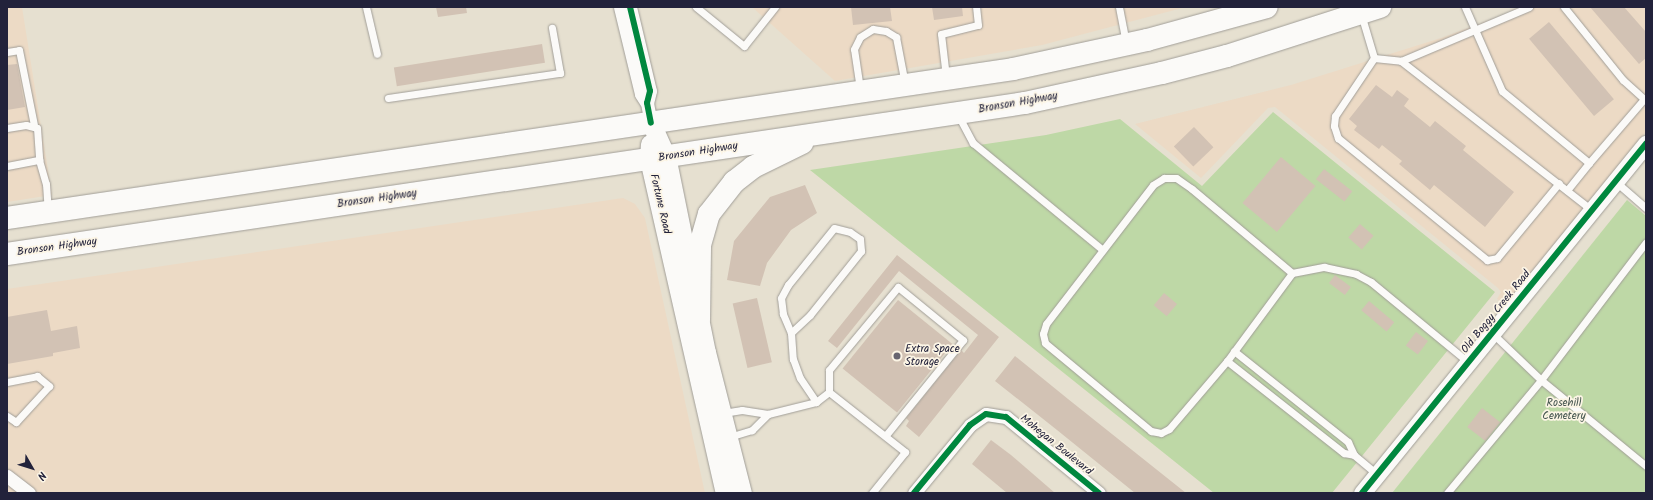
<!DOCTYPE html>
<html>
<head>
<meta charset="utf-8">
<style>
	body { margin:0 }
	#map { position:relative; width:1653px; height:500px; overflow:hidden; background:#e6e0d0; font-family:Kalam,sans-serif }
	div>[style] { position:absolute }
	[style*='--x'] { left:calc(var(--x)*1px); top:calc(var(--y)*1px); width:calc(var(--w)*1px); rotate:calc(var(--a)*1deg) }
	.built>* { inset:0; background:#ecdac5 }
	.green>* { inset:0; background:#bed8a6 }
	.building>* { inset:0; background:#d2c2b4; transform-origin:0 0 }
	.roads { filter:drop-shadow(0 0 1px #a19e98) drop-shadow(0 0 1px #a19e98) }
	.service>* { height:7px; margin:-3.5px; padding:0 3.5px; transform-origin:3.5px; border-radius:3.5px; background:#fbfaf8 }
	.minor>* { height:13px; margin:-6.5px; padding:0 6.5px; transform-origin:6.5px; border-radius:6.5px; background:#fbfaf8 }
	.tertiary>* { height:17px; margin:-8.5px; padding:0 8.5px; transform-origin:8.5px; border-radius:8.5px; background:#fbfaf8 }
	.secondary>* { height:19px; margin:-9.5px; padding:0 9.5px; transform-origin:9.5px; border-radius:9.5px; background:#fbfaf8 }
	.trunk>* { height:22px; margin:-11px; padding:0 11px; transform-origin:11px; border-radius:11px; background:#fbfaf8 }
	.cycleway>* { height:6px; margin:-3px; padding:0 3px; transform-origin:3px; border-radius:3px; background:#00873e }
	.dots>* { width:11px; height:11px; translate:-50% -50%; box-sizing:border-box; border:2px solid #fcf5e5; border-radius:50% }
	span { translate:-50% -50%; white-space:nowrap; text-align:center; line-height:1.15; -webkit-text-stroke:3.5px #fcf5e5; paint-order:stroke }
	.street-label { font-size:11px; color:#22223b }
	.poi-label { font-size:11px; color:#22223b }
	.left { translate:0 -50%; text-align:left }
	.park-label { font-size:11px; color:#475751 }
	.frame { position:absolute; inset:0; border:8px solid #22223b; pointer-events:none }
	.north { position:absolute; left:12px; top:448px; width:40px; height:40px; -webkit-text-stroke:3px #fcf5e5; paint-order:stroke; rotate:129deg; font-size:11px; font-weight:700; line-height:16px; text-align:center; color:#22223b }
	.north::after { content:''; display:block; margin:auto; width:14px; height:18px; background:#22223b; clip-path:polygon(50% 0,100% 100%,50% 72%,0 100%) }
</style>
</head>
<body>
<div id="map">
	<div class="built">
		<i style="clip-path:polygon(7px 7px,22px 7px,52px 195px,7px 202px)"></i>
		<i style="clip-path:polygon(752px 7px,1186px 7px,1042px 45px,835px 81px)"></i>
		<i style="clip-path:polygon(1524px 7px,1646px 7px,1646px 132px,1505px 305px,1497px 299px,1501px 292px,1498px 288px,1275px 107px,1268px 108px,1201px 178px,1135px 124px,1291px 85px,1441px 38px)"></i>
		<i style="clip-path:polygon(623px 198px,635px 204px,645px 218px,705px 493px,7px 493px,7px 289px)"></i>
	</div>
	<div class="green">
		<i style="clip-path:polygon(1273px 112px,1495px 292px,1332px 493px,1214px 493px,810px 170px,1046px 135px,1120px 119px,1202px 186px)"></i>
		<i style="clip-path:polygon(1627px 200px,1646px 216px,1646px 493px,1392px 493px)"></i>
	</div>
	<div class="building">
		<i style="clip-path:polygon(436px 7px,466px 7px,467px 13px,438px 17px)"></i>
		<i style="clip-path:polygon(851px 7px,890px 7px,892px 21px,853px 25px)"></i>
		<i style="clip-path:polygon(932px 7px,962px 7px,963px 16px,934px 20px)"></i>
		<i style="clip-path:polygon(1590px 7px,1624px 7px,1646px 32px,1646px 58px,1639px 64px)"></i>
		<i style="left:1549px;top:22px;width:101px;height:26px;rotate:50deg"></i>
		<i style="left:542px;top:44px;width:19px;height:150px;rotate:81deg"></i>
		<i style="clip-path:polygon(17px 64px,25px 107px,7px 110px,7px 65px)"></i>
		<i style="clip-path:polygon(1376px 85px,1392px 97px,1397px 90px,1409px 99px,1404px 106px,1430px 127px,1435px 121px,1466px 146px,1463px 150px,1514px 192px,1485px 227px,1434px 185px,1430px 190px,1399px 164px,1402px 161px,1382px 145px,1379px 149px,1354px 130px,1357px 126px,1349px 119px)"></i>
		<i style="left:1194px;top:127px;width:28px;height:28px;rotate:46deg"></i>
		<i style="left:1281px;top:157px;width:45px;height:60px;rotate:40deg"></i>
		<i style="left:1324px;top:169px;width:36px;height:13px;rotate:38deg"></i>
		<i style="clip-path:polygon(805px 185px,817px 213px,791px 230px,767px 263px,760px 286px,727px 280px,734px 241px,770px 197px)"></i>
		<i style="left:1360px;top:224px;width:18px;height:18px;rotate:41deg"></i>
		<i style="clip-path:polygon(897px 255px,999px 337px,919px 437px,906px 426px,909px 421px,906px 418px,961px 350px,964px 353px,978px 335px,899px 271px,837px 348px,828px 341px)"></i>
		<i style="left:1335px;top:275px;width:20px;height:10px;rotate:37deg"></i>
		<i style="left:1164px;top:293px;width:17px;height:16px;rotate:40deg"></i>
		<i style="left:757px;top:298px;width:66px;height:25px;rotate:77deg"></i>
		<i style="left:898px;top:300px;width:70px;height:88px;rotate:39deg"></i>
		<i style="left:1369px;top:301px;width:33px;height:12px;rotate:40deg"></i>
		<i style="clip-path:polygon(47px 310px,51px 331px,77px 326px,80px 348px,53px 353px,53px 356px,7px 364px,7px 317px)"></i>
		<i style="left:1416px;top:332px;width:15px;height:17px;rotate:37deg"></i>
		<i style="clip-path:polygon(1015px 356px,1068px 399px,1186px 493px,1135px 493px,1057px 430px,995px 381px)"></i>
		<i style="left:1482px;top:408px;width:23px;height:24px;rotate:38deg"></i>
		<i style="clip-path:polygon(991px 440px,1011px 455px,1055px 493px,1007px 493px,972px 464px)"></i>
	</div>
	<div class="roads">
		<div class="service">
			<i style="--x:366;--y:7;--w:48;--a:76.8"></i>
			<i style="--x:696;--y:7;--w:62;--a:39.1"></i>
			<i style="--x:744;--y:46;--w:50;--a:-51.5"></i>
			<i style="--x:1119;--y:7;--w:37;--a:79"></i>
			<i style="--x:1465;--y:7;--w:92;--a:66.2"></i>
			<i style="--x:1502;--y:91;--w:113;--a:39.6"></i>
			<i style="--x:1589;--y:163;--w:35;--a:129"></i>
			<i style="--x:1564;--y:7;--w:94;--a:51.1"></i>
			<i style="--x:1623;--y:80;--w:31;--a:42"></i>
			<i style="--x:1361;--y:14;--w:46;--a:73.5"></i>
			<i style="--x:1374;--y:58;--w:27;--a:6"></i>
			<i style="--x:1401;--y:61;--w:242;--a:38"></i>
			<i style="--x:7;--y:52;--w:12;--a:-9"></i>
			<i style="--x:19;--y:50;--w:76;--a:78.7"></i>
			<i style="--x:1374;--y:58;--w:70;--a:123.9"></i>
			<i style="--x:1335;--y:116;--w:10;--a:96"></i>
			<i style="--x:1334;--y:126;--w:13;--a:72"></i>
			<i style="--x:1338;--y:138;--w:193;--a:39.3"></i>
			<i style="--x:1487;--y:260;--w:10;--a:-11"></i>
			<i style="--x:1497;--y:258;--w:97;--a:-50.4"></i>
			<i style="--x:1401;--y:61;--w:139;--a:-22.9"></i>
			<i style="--x:946;--y:77;--w:43;--a:-96.6"></i>
			<i style="--x:941;--y:34;--w:38;--a:-14"></i>
			<i style="--x:978;--y:25;--w:18;--a:-96"></i>
			<i style="--x:860;--y:89;--w:40;--a:-98.5"></i>
			<i style="--x:854;--y:49;--w:13;--a:-63"></i>
			<i style="--x:860;--y:37;--w:15;--a:-32"></i>
			<i style="--x:873;--y:29;--w:13;--a:9"></i>
			<i style="--x:886;--y:31;--w:12;--a:31"></i>
			<i style="--x:896;--y:37;--w:48;--a:79.2"></i>
			<i style="--x:388;--y:98;--w:174;--a:-8.3"></i>
			<i style="--x:560;--y:73;--w:46;--a:-100.1"></i>
			<i style="--x:958;--y:115;--w:32;--a:62"></i>
			<i style="--x:973;--y:143;--w:168;--a:39.5"></i>
			<i style="--x:7;--y:128;--w:19;--a:-9"></i>
			<i style="--x:26;--y:125;--w:11;--a:15"></i>
			<i style="--x:37;--y:128;--w:32;--a:86"></i>
			<i style="--x:1589;--y:163;--w:84;--a:-49.3"></i>
			<i style="--x:7;--y:166;--w:33;--a:-11"></i>
			<i style="--x:39;--y:160;--w:25;--a:74"></i>
			<i style="--x:46;--y:184;--w:26;--a:86"></i>
			<i style="--x:1616;--y:182;--w:40;--a:41"></i>
			<i style="--x:1292;--y:273;--w:131;--a:-140"></i>
			<i style="--x:1192;--y:189;--w:19;--a:-145"></i>
			<i style="--x:1176;--y:178;--w:12;--a:180"></i>
			<i style="--x:1164;--y:178;--w:13;--a:148"></i>
			<i style="--x:1153;--y:185;--w:175;--a:127.6"></i>
			<i style="--x:1046;--y:324;--w:10;--a:107"></i>
			<i style="--x:1043;--y:334;--w:9;--a:77"></i>
			<i style="--x:1045;--y:343;--w:138;--a:39.7"></i>
			<i style="--x:1151;--y:431;--w:10;--a:11"></i>
			<i style="--x:1161;--y:433;--w:9;--a:-27"></i>
			<i style="--x:1169;--y:429;--w:89;--a:-49.5"></i>
			<i style="--x:1227;--y:361;--w:109;--a:-53.5"></i>
			<i style="--x:1292;--y:273;--w:33;--a:-11"></i>
			<i style="--x:1324;--y:267;--w:33;--a:12"></i>
			<i style="--x:1356;--y:274;--w:17;--a:28"></i>
			<i style="--x:1371;--y:282;--w:126;--a:39.5"></i>
			<i style="--x:791;--y:333;--w:21;--a:-113"></i>
			<i style="--x:783;--y:314;--w:16;--a:-97"></i>
			<i style="--x:781;--y:298;--w:15;--a:-62"></i>
			<i style="--x:788;--y:285;--w:73;--a:-51.1"></i>
			<i style="--x:834;--y:228;--w:16;--a:14"></i>
			<i style="--x:850;--y:232;--w:12;--a:35"></i>
			<i style="--x:860;--y:239;--w:12;--a:85"></i>
			<i style="--x:861;--y:251;--w:82;--a:128.6"></i>
			<i style="--x:810;--y:315;--w:26;--a:137"></i>
			<i style="--x:791;--y:333;--w:26;--a:86"></i>
			<i style="--x:793;--y:359;--w:20;--a:70"></i>
			<i style="--x:800;--y:378;--w:29;--a:56"></i>
			<i style="--x:1492;--y:333;--w:68;--a:43.8"></i>
			<i style="--x:1541;--y:380;--w:136;--a:39.3"></i>
			<i style="--x:1234;--y:351;--w:146;--a:38.6"></i>
			<i style="--x:1348;--y:442;--w:14;--a:65"></i>
			<i style="--x:1227;--y:361;--w:149;--a:38.2"></i>
			<i style="--x:1344;--y:453;--w:10;--a:11"></i>
			<i style="--x:1354;--y:455;--w:30;--a:40"></i>
			<i style="--x:7;--y:382;--w:31;--a:-11"></i>
			<i style="--x:37;--y:376;--w:16;--a:40"></i>
			<i style="--x:49;--y:386;--w:49;--a:132.5"></i>
			<i style="--x:16;--y:422;--w:11;--a:-146"></i>
			<i style="--x:829;--y:392;--w:22;--a:-90"></i>
			<i style="--x:829;--y:370;--w:108;--a:-50.3"></i>
			<i style="--x:898;--y:287;--w:84;--a:39.2"></i>
			<i style="--x:963;--y:340;--w:122;--a:129"></i>
			<i style="--x:723;--y:413;--w:19;--a:-9"></i>
			<i style="--x:742;--y:410;--w:26;--a:9"></i>
			<i style="--x:768;--y:414;--w:23;--a:135"></i>
			<i style="--x:752;--y:430;--w:24;--a:163"></i>
			<i style="--x:768;--y:414;--w:49;--a:-14"></i>
			<i style="--x:816;--y:402;--w:16;--a:-38"></i>
			<i style="--x:829;--y:392;--w:97;--a:38.3"></i>
			<i style="--x:905;--y:452;--w:53;--a:128.8"></i>
			<i style="--x:1447;--y:493;--w:147;--a:-50.2"></i>
			<i style="--x:1541;--y:380;--w:173;--a:-52.7"></i>
		</div>
		<div class="minor">
			<i style="--x:620;--y:7;--w:89;--a:76.4"></i>
			<i style="--x:641;--y:94;--w:9;--a:58"></i>
			<i style="--x:630;--y:7;--w:86;--a:76.6"></i>
			<i style="--x:650;--y:91;--w:12;--a:104"></i>
			<i style="--x:647;--y:103;--w:20;--a:79"></i>
			<i style="--x:7;--y:476;--w:28;--a:38"></i>
			<i style="--x:914;--y:493;--w:88;--a:-50.5"></i>
			<i style="--x:970;--y:425;--w:19;--a:-35"></i>
			<i style="--x:986;--y:414;--w:20;--a:9"></i>
			<i style="--x:1006;--y:417;--w:120;--a:39.3"></i>
		</div>
		<div class="tertiary">
			<i style="--x:1362;--y:493;--w:450;--a:-50.9"></i>
		</div>
		<div class="secondary">
			<i style="--x:651;--y:123;--w:36;--a:66"></i>
			<i style="--x:666;--y:156;--w:200;--a:78.5"></i>
			<i style="--x:706;--y:352;--w:146;--a:75.7"></i>
			<i style="--x:650;--y:144;--w:15;--a:94"></i>
			<i style="--x:649;--y:159;--w:343;--a:77.2"></i>
		</div>
		<div class="trunk">
			<i style="--x:7;--y:218;--w:1017;--a:-8.42"></i>
			<i style="--x:1013;--y:69;--w:137;--a:-12.2"></i>
			<i style="--x:1147;--y:40;--w:124;--a:-15.4"></i>
			<i style="--x:7;--y:254;--w:1029;--a:-8.44"></i>
			<i style="--x:1025;--y:103;--w:140;--a:-12.4"></i>
			<i style="--x:1162;--y:73;--w:67;--a:-14.7"></i>
			<i style="--x:1227;--y:56;--w:161;--a:-17.8"></i>
			<i style="--x:699;--y:320;--w:75;--a:-89.2"></i>
			<i style="--x:700;--y:245;--w:32;--a:-74"></i>
			<i style="--x:709;--y:214;--w:41;--a:-52"></i>
			<i style="--x:734;--y:182;--w:24;--a:-38"></i>
			<i style="--x:753;--y:167;--w:55;--a:-26.1"></i>
		</div>
	</div>
	<div class="cycleway">
		<i style="--x:630;--y:7;--w:86;--a:76.6"></i>
		<i style="--x:650;--y:91;--w:12;--a:104"></i>
		<i style="--x:647;--y:103;--w:20;--a:79"></i>
		<i style="--x:914;--y:493;--w:88;--a:-50.5"></i>
		<i style="--x:970;--y:425;--w:19;--a:-35"></i>
		<i style="--x:986;--y:414;--w:20;--a:9"></i>
		<i style="--x:1006;--y:417;--w:120;--a:39.3"></i>
		<i style="--x:1362;--y:493;--w:450;--a:-50.9"></i>
	</div>
	<div class="dots">
		<i style="left:897px;top:356px;background:#67646f"></i>
	</div>
	<div class="street-label">
		<span style="left:1018px;top:103px;rotate:-10deg">Bronson Highway</span>
		<span style="left:698px;top:152px;rotate:-9deg">Bronson Highway</span>
		<span style="left:377px;top:199px;rotate:-8deg">Bronson Highway</span>
		<span style="left:660px;top:204px;rotate:77deg">Fortune Road</span>
		<span style="left:57px;top:247px;rotate:-8deg">Bronson Highway</span>
		<span style="left:1496px;top:312px;rotate:-51deg">Old Boggy Creek Road</span>
		<span style="left:1056px;top:445px;rotate:39deg">Mohegan Boulevard</span>
	</div>
	<div class="poi-label">
		<span class="left" style="left:905px;top:356px">Extra Space<br>Storage</span>
	</div>
	<div class="park-label">
		<span style="left:1564px;top:410px">Rosehill<br>Cemetery</span>
	</div>
	<div class="frame"></div>
	<div class="north">N</div>
</div>
</body>
</html>
